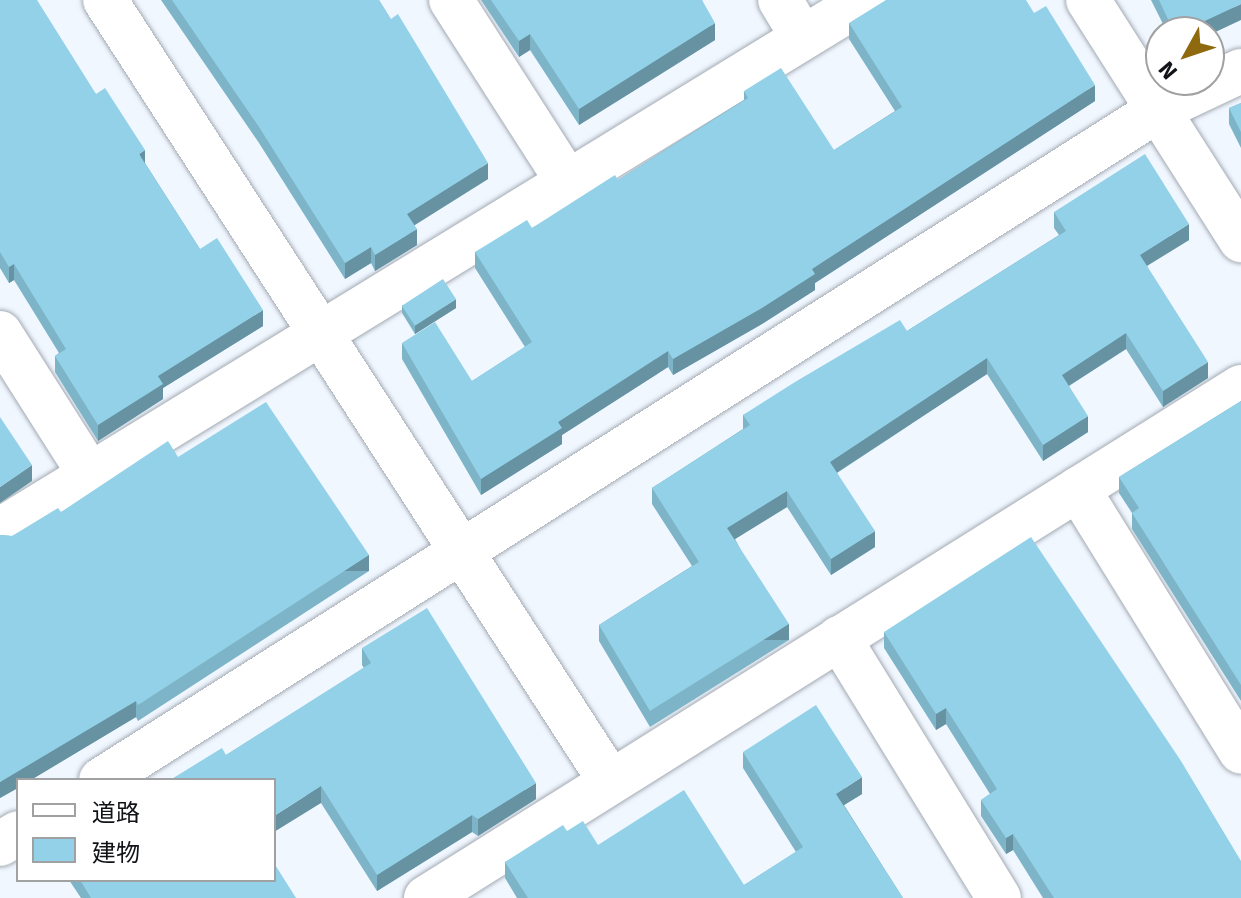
<!DOCTYPE html>
<html>
<head>
<meta charset="utf-8">
<style>
	body { margin:0 }
	#map { position:relative; width:1241px; height:898px; overflow:hidden; background:#f1f7ff; font-family:Signika,"Noto Sans JP",sans-serif }
	div>[style] { position:absolute }
	[style*='--x'] { left:calc(var(--x)*1px); top:calc(var(--y)*1px); width:calc(var(--w)*1px); rotate:calc(var(--a)*1deg) }
	.roads { filter:drop-shadow(0 0 2px #a3aab3) drop-shadow(0 0 2px #a3aab3) }
	.street>* { height:44px; margin:-22px; padding:0 22px; transform-origin:22px; border-radius:22px; background:#fff }
	.secondary>* { height:44px; margin:-22px; padding:0 22px; transform-origin:22px; border-radius:22px; background:#fff }
	.wall>* { inset:0; background:#7eb4c7 }
	.shaded-wall>* { inset:0; background:#6692a2; transform-origin:0 0 }
	.building>* { inset:0; background:#92d1e7; transform-origin:0 0 }
	span { translate:-50% -50%; white-space:nowrap; text-align:center; line-height:1.15; -webkit-text-stroke:8px #fff; paint-order:stroke }
	.legend { position:absolute; left:16px; top:778px; width:260px; height:104px; box-sizing:border-box; background:#fff; border:2px solid #a0a1a2; margin:0; padding:10px 14px; list-style:none; font-size:24px; color:#111316 }
	.legend li { display:flex; align-items:center; gap:16px; height:40px }
	.legend b { width:40px; border:2px solid #a0a1a2 }
	.north { position:absolute; left:1145px; top:16px; width:80px; height:80px; box-sizing:border-box; background:#fff; border:2px solid #a0a1a2; border-radius:50%; rotate:230deg; font-size:22px; font-weight:700; line-height:32px; text-align:center; color:#111316 }
	.north::after { content:''; display:block; margin:auto; width:28px; height:36px; background:#8f690e; clip-path:polygon(50% 0,100% 100%,50% 72%,0 100%) }
</style>
</head>
<body>
<div id="map">
	<div class="roads">
		<div class="street">
			<i style="--x:451;--y:0;--w:216;--a:57.3"></i>
			<i style="--x:780;--y:0;--w:44;--a:58.8"></i>
			<i style="--x:0;--y:333;--w:168;--a:57.6"></i>
			<i style="--x:1078;--y:489;--w:309;--a:58.2"></i>
			<i style="--x:0;--y:530;--w:1014;--a:-31.5"></i>
			<i style="--x:839;--y:638;--w:305;--a:58.4"></i>
			<i style="--x:426;--y:898;--w:962;--a:-32.09"></i>
		</div>
		<div class="secondary">
			<i style="--x:105;--y:0;--w:930;--a:57.11"></i>
			<i style="--x:1088;--y:0;--w:285;--a:57.5"></i>
			<i style="--x:101;--y:780;--w:1251;--a:-32.37"></i>
			<i style="--x:1158;--y:110;--w:92;--a:-25.2"></i>
			<i style="--x:0;--y:844;--w:21;--a:-31"></i>
		</div>
	</div>
	<div class="wall">
		<i style="clip-path:polygon(0 0,96px 94px,145px 163px,200px 249px,263px 326px,163px 388px,163px 399px,98px 441px,55px 372px,55px 356px,59px 353px,14px 280px,9px 283px,0 268px)"></i>
		<i style="clip-path:polygon(161px 0,379px 0,488px 179px,414px 225px,417px 245px,375px 271px,371px 263px,345px 279px,259px 143px)"></i>
		<i style="clip-path:polygon(481px 0,702px 0,715px 40px,579px 125px,530px 50px,519px 57px)"></i>
		<i style="clip-path:polygon(1151px 0,1241px 0,1209px 32px,1167px 32px)"></i>
		<i style="clip-path:polygon(1034px 13px,1095px 101px,815px 283px,815px 290px,762px 324px,673px 375px,668px 367px,562px 435px,562px 444px,481px 495px,402px 359px,402px 343px,472px 381px,525px 347px,475px 268px,475px 252px,532px 228px,618px 180px,744px 100px,744px 91px,834px 150px,895px 111px,849px 39px,849px 23px)"></i>
		<i style="clip-path:polygon(1241px 103px,1241px 148px,1229px 124px,1229px 108px)"></i>
		<i style="clip-path:polygon(1054px 212px,1189px 240px,1147px 266px,1208px 378px,1163px 407px,1126px 349px,1069px 386px,1088px 432px,1043px 461px,987px 374px,837px 473px,875px 547px,831px 575px,787px 507px,735px 539px,789px 640px,650px 727px,599px 641px,599px 625px,692px 566px,652px 504px,652px 488px,743px 429px,743px 415px,907px 331px,1059px 235px,1054px 228px)"></i>
		<i style="clip-path:polygon(402px 305px,456px 308px,415px 334px,402px 313px)"></i>
		<i style="clip-path:polygon(1241px 401px,1241px 701px,1132px 529px,1132px 513px,1119px 493px,1119px 477px)"></i>
		<i style="clip-path:polygon(178px 457px,369px 571px,138px 721px,136px 717px,0 798px,0 535px,12px 536px,61px 512px)"></i>
		<i style="clip-path:polygon(884px 632px,1241px 898px,1043px 898px,1013px 850px,1006px 854px,981px 816px,981px 800px,990px 794px,946px 724px,936px 730px,884px 648px)"></i>
		<i style="clip-path:polygon(362px 648px,536px 799px,478px 836px,472px 832px,377px 891px,321px 803px,226px 755px,364px 668px,362px 665px)"></i>
		<i style="clip-path:polygon(743px 752px,862px 794px,844px 805px,903px 898px,517px 898px,505px 878px,505px 862px,567px 831px,598px 845px,744px 885px,796px 852px,743px 768px)"></i>
		<i style="clip-path:polygon(69px 880px,274px 880px,296px 898px,81px 898px)"></i>
	</div>
	<div class="shaded-wall">
		<i style="clip-path:polygon(1241px 4px,1241px 20px,1209px 35px,1209px 32px,1181px 32px)"></i>
		<i style="clip-path:polygon(715px 23px,715px 40px,579px 125px,579px 109px)"></i>
		<i style="clip-path:polygon(530px 34px,530px 50px,519px 57px,519px 41px)"></i>
		<i style="clip-path:polygon(1095px 85px,1095px 101px,815px 283px,815px 290px,762px 324px,673px 375px,673px 359px)"></i>
		<i style="clip-path:polygon(145px 150px,145px 166px,139px 154px)"></i>
		<i style="clip-path:polygon(488px 163px,488px 179px,407px 230px,407px 214px)"></i>
		<i style="clip-path:polygon(1189px 224px,1189px 240px,1140px 270px,1140px 255px)"></i>
		<i style="clip-path:polygon(417px 229px,417px 245px,375px 271px,375px 255px)"></i>
		<i style="clip-path:polygon(371px 247px,371px 263px,345px 279px,345px 263px)"></i>
		<i style="clip-path:polygon(14px 264px,14px 280px,9px 283px,9px 267px)"></i>
		<i style="clip-path:polygon(456px 299px,456px 308px,415px 334px,415px 325px)"></i>
		<i style="clip-path:polygon(263px 310px,263px 326px,163px 388px,163px 399px,98px 441px,98px 425px,158px 376px)"></i>
		<i style="clip-path:polygon(1126px 333px,1126px 349px,1062px 390px,1062px 375px)"></i>
		<i style="clip-path:polygon(668px 351px,668px 367px,562px 435px,562px 444px,481px 495px,481px 479px,558px 422px)"></i>
		<i style="clip-path:polygon(987px 358px,987px 374px,830px 477px,830px 462px)"></i>
		<i style="clip-path:polygon(1208px 362px,1208px 378px,1163px 407px,1163px 391px)"></i>
		<i style="clip-path:polygon(1088px 416px,1088px 432px,1043px 461px,1043px 445px)"></i>
		<i style="clip-path:polygon(32px 465px,32px 481px,0 503px,0 487px)"></i>
		<i style="clip-path:polygon(787px 491px,787px 507px,727px 544px,727px 528px)"></i>
		<i style="clip-path:polygon(875px 531px,875px 547px,831px 575px,831px 559px)"></i>
		<i style="left:369px;top:555px;width:16px;height:275px;rotate:90deg"></i>
		<i style="left:789px;top:624px;width:16px;height:164px;rotate:90deg"></i>
		<i style="clip-path:polygon(136px 701px,136px 717px,31px 780px,18px 780px,18px 788px,0 798px,0 782px)"></i>
		<i style="clip-path:polygon(946px 708px,946px 724px,936px 730px,936px 714px)"></i>
		<i style="clip-path:polygon(862px 777px,862px 794px,836px 810px,836px 794px)"></i>
		<i style="clip-path:polygon(536px 783px,536px 799px,478px 836px,478px 819px)"></i>
		<i style="clip-path:polygon(321px 786px,321px 803px,274px 832px,274px 816px)"></i>
		<i style="clip-path:polygon(472px 815px,472px 832px,377px 891px,377px 875px)"></i>
		<i style="clip-path:polygon(1013px 834px,1013px 850px,1006px 854px,1006px 838px)"></i>
	</div>
	<div class="building">
		<i style="clip-path:polygon(0 0,37px 0,96px 94px,105px 88px,145px 150px,139px 154px,200px 249px,217px 238px,263px 310px,158px 376px,163px 384px,98px 425px,55px 356px,66px 349px,14px 264px,9px 267px,0 252px)"></i>
		<i style="clip-path:polygon(172px 0,379px 0,391px 19px,398px 14px,488px 163px,407px 214px,417px 229px,375px 255px,371px 247px,345px 263px,259px 127px)"></i>
		<i style="clip-path:polygon(491px 0,702px 0,715px 23px,579px 109px,530px 34px,519px 41px)"></i>
		<i style="clip-path:polygon(886px 0,1026px 0,1034px 13px,1046px 6px,1095px 85px,812px 269px,815px 274px,762px 308px,673px 359px,668px 351px,558px 422px,562px 428px,481px 479px,402px 343px,435px 322px,472px 381px,532px 342px,475px 252px,527px 220px,532px 228px,615px 175px,618px 180px,748px 98px,744px 91px,781px 68px,834px 150px,902px 107px,849px 23px)"></i>
		<i style="clip-path:polygon(1159px 0,1241px 0,1241px 4px,1181px 32px,1174px 32px)"></i>
		<i style="clip-path:polygon(1241px 103px,1241px 132px,1229px 108px)"></i>
		<i style="clip-path:polygon(1145px 154px,1189px 224px,1140px 255px,1208px 362px,1163px 391px,1126px 333px,1062px 375px,1088px 416px,1043px 445px,987px 358px,830px 462px,875px 531px,831px 559px,787px 491px,727px 528px,789px 624px,650px 711px,599px 625px,699px 562px,652px 488px,750px 425px,743px 415px,795px 382px,900px 320px,907px 331px,1066px 231px,1054px 212px)"></i>
		<i style="left:443px;top:279px;width:24px;height:49px;rotate:57deg"></i>
		<i style="clip-path:polygon(1241px 401px,1241px 685px,1132px 513px,1139px 508px,1119px 477px)"></i>
		<i style="clip-path:polygon(266px 402px,369px 555px,138px 705px,136px 701px,0 782px,0 535px,12px 536px,58px 508px,61px 512px,168px 441px,178px 457px)"></i>
		<i style="clip-path:polygon(0 417px,32px 465px,0 487px)"></i>
		<i style="clip-path:polygon(1031px 537px,1181px 761px,1241px 861px,1241px 898px,1054px 898px,1013px 834px,1006px 838px,981px 800px,997px 789px,946px 708px,936px 714px,884px 632px)"></i>
		<i style="clip-path:polygon(427px 608px,536px 783px,478px 819px,472px 815px,377px 875px,321px 786px,274px 816px,274px 780px,170px 780px,222px 748px,226px 755px,371px 663px,362px 648px)"></i>
		<i style="clip-path:polygon(816px 705px,862px 777px,836px 794px,903px 898px,528px 898px,505px 862px,563px 825px,567px 831px,583px 821px,598px 845px,684px 790px,744px 885px,803px 847px,743px 752px)"></i>
		<i style="clip-path:polygon(274px 863px,296px 898px,91px 898px,80px 880px,274px 880px)"></i>
	</div>
	<ul class="legend">
	<li><b style="height:10px;background:#fff"></b>道路</li>
	<li><b style="height:22px;background:#92d1e7"></b>建物</li>
	</ul>
	<div class="north">N</div>
</div>
</body>
</html>
